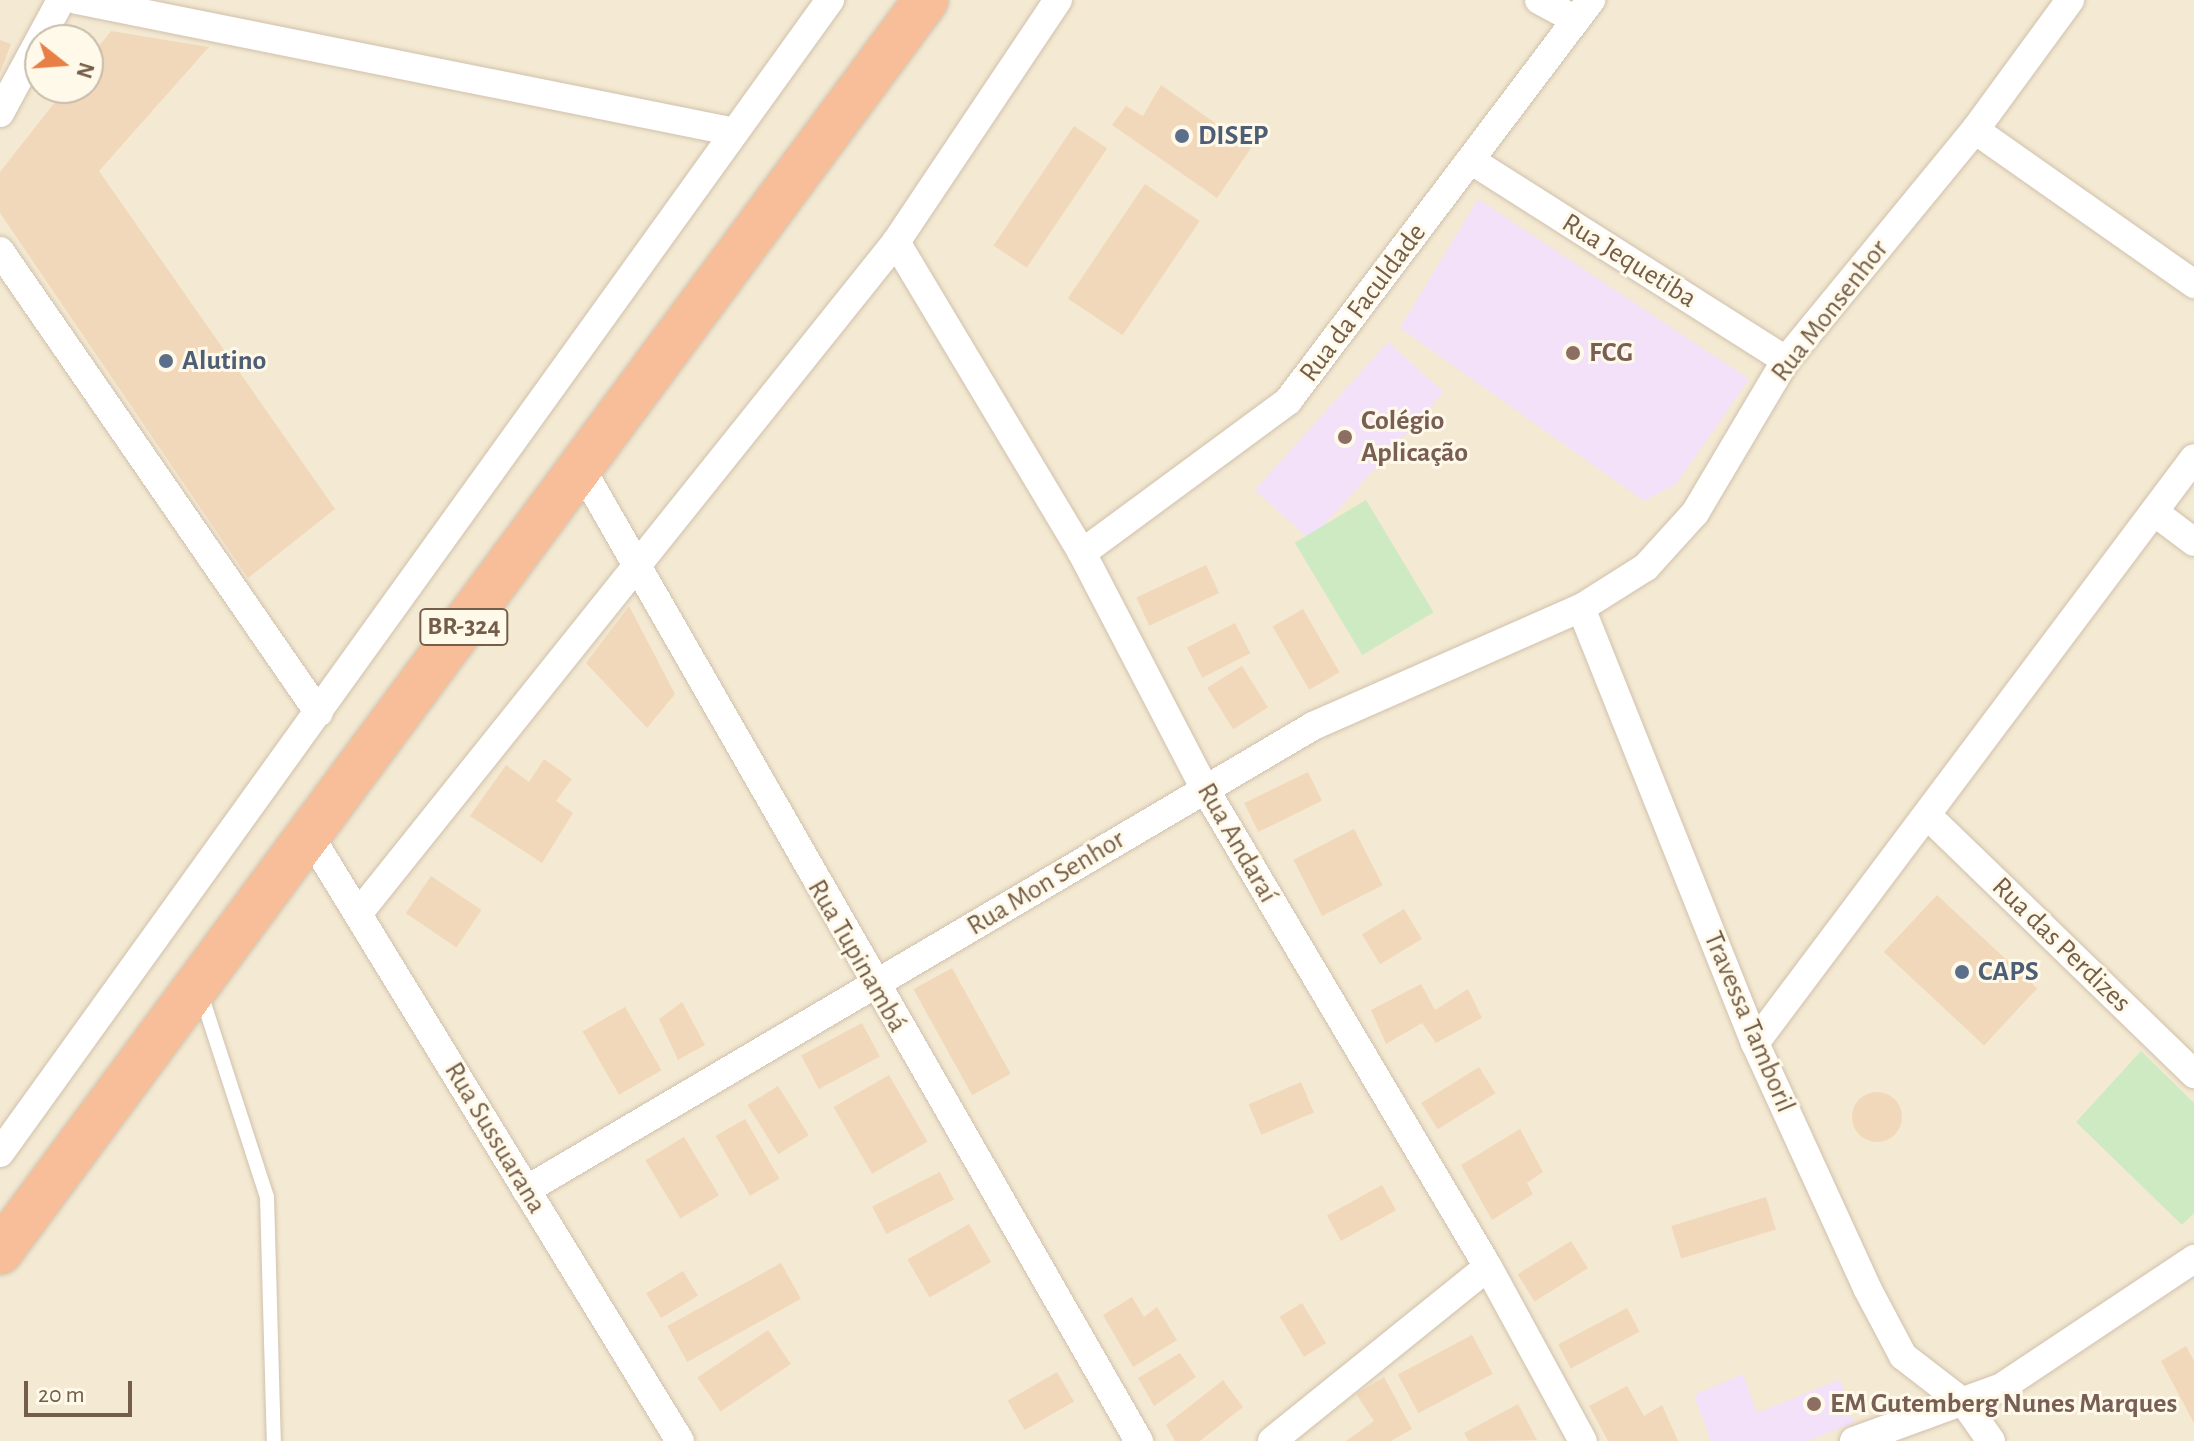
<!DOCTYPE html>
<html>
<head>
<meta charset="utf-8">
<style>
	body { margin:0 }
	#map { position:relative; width:2194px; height:1441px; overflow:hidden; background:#fcf6e3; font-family:"Alegreya Sans",sans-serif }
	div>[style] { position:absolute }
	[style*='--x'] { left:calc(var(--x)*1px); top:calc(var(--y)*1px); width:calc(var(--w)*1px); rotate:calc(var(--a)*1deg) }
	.residential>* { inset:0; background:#f4e9d2 }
	.education>* { inset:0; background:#f3e0f9; transform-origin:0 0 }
	.green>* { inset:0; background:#cdeac2; transform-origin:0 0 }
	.building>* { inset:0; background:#f2d8bb; transform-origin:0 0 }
	.round { border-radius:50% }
	.roads { filter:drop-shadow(0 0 2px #d0c1ad) drop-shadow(0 0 2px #d0c1ad) }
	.lane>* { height:14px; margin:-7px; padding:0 7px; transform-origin:7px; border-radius:7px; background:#fff }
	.street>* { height:28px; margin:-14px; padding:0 14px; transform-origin:14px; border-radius:14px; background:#fff }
	.highway>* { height:44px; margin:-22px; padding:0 22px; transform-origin:22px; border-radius:22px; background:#f8be99 }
	.dots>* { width:22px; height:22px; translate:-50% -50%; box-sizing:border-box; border:4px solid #fff9ea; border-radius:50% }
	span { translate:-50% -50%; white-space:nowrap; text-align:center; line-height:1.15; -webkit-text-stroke:6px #fff9ea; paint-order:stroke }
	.shield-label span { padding:2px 6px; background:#fff9ea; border:2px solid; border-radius:6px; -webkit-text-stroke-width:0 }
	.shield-label { font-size:26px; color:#755e49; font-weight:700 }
	.service-label { font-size:28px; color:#4e5e75; font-weight:700 }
	.left { translate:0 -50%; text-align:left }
	.street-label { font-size:28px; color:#755e49 }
	.education-label { font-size:28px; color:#785e54; font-weight:700 }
	.north { position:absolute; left:24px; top:24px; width:80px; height:80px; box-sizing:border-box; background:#fff9ea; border:2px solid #c8bbaa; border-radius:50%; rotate:107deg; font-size:22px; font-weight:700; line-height:32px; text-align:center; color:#755e49 }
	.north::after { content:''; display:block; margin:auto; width:28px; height:36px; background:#e87f47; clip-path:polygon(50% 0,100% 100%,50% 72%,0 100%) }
	.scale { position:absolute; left:24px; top:1381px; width:108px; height:36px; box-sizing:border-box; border:4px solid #755e49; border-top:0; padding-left:10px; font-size:24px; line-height:28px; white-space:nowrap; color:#755e49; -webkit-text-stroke:6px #fff9ea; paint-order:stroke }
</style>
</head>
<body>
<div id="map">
	<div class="residential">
		<i style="clip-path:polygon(evenodd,0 0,2194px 0,2194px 1441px,0 1441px,0 0,40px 40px,88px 40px,88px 88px,40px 88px,40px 40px)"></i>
	</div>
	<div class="education">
		<i style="clip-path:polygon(1478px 199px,1749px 379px,1676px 484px,1644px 501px,1400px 328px)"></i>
		<i style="left:1388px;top:342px;width:75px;height:199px;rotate:42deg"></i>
		<i style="clip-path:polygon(1743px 1374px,1757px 1413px,1840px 1379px,1854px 1423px,1807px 1441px,1711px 1441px,1694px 1395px)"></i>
	</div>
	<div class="green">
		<i style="left:1366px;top:500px;width:131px;height:83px;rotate:59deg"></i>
		<i style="clip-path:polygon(2141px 1051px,2194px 1103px,2194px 1213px,2182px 1225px,2076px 1122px)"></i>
	</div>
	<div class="building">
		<i style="clip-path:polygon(111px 31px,209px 47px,99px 171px,335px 509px,248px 578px,0 213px,0 172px,66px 88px,88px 88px,88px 60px)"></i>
		<i style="clip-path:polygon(0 40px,11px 44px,0 73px)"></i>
		<i style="clip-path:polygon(1161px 85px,1251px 148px,1217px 198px,1112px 125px,1126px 106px,1143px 116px)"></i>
		<i style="left:1074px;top:126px;width:40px;height:144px;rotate:34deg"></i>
		<i style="left:1145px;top:184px;width:66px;height:138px;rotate:34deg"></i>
		<i style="left:1206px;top:565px;width:31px;height:77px;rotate:65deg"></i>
		<i style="clip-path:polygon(629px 606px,675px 694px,647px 728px,586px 663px)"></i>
		<i style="left:1303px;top:609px;width:73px;height:35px;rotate:60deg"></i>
		<i style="left:1235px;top:623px;width:34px;height:54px;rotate:63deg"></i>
		<i style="left:1242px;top:666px;width:49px;height:41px;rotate:58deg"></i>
		<i style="clip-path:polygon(544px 759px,572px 779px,556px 801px,573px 813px,542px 863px,470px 816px,506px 765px,529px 782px)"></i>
		<i style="left:1308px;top:772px;width:32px;height:71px;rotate:64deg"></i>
		<i style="left:1354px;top:829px;width:63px;height:68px;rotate:63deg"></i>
		<i style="left:431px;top:876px;width:61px;height:45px;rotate:34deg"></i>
		<i style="left:1937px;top:895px;width:137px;height:78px;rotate:43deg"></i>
		<i style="left:1404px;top:909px;width:35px;height:49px;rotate:59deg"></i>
		<i style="left:952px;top:968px;width:121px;height:44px;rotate:61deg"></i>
		<i style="clip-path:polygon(1421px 984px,1435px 1010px,1468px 989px,1482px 1018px,1436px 1043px,1422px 1023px,1386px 1044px,1371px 1010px)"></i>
		<i style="clip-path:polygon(682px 1002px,705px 1045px,678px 1060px,659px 1019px)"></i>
		<i style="left:625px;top:1007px;width:73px;height:49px;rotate:60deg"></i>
		<i style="left:862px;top:1023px;width:38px;height:69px;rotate:62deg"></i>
		<i style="left:1479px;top:1067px;width:31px;height:68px;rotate:58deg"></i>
		<i style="left:889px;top:1075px;width:77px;height:64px;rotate:60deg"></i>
		<i style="left:1301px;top:1082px;width:33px;height:57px;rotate:67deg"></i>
		<i style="left:778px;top:1086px;width:58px;height:36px;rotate:58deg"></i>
		<i class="round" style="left:1852px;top:1092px;width:50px;height:50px"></i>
		<i style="left:745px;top:1119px;width:69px;height:34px;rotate:60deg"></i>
		<i style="clip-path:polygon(1520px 1129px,1543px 1172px,1527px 1183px,1533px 1194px,1492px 1220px,1461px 1165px)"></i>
		<i style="left:684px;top:1137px;width:68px;height:45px;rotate:59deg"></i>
		<i style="left:940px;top:1172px;width:31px;height:76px;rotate:63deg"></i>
		<i style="left:1382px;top:1185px;width:29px;height:63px;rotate:61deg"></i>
		<i style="left:1766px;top:1197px;width:34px;height:99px;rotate:73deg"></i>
		<i style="left:969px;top:1224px;width:44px;height:71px;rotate:60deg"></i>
		<i style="left:1571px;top:1241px;width:32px;height:63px;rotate:58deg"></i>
		<i style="left:781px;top:1263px;width:41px;height:130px;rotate:61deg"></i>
		<i style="left:683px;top:1271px;width:29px;height:43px;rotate:59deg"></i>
		<i style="clip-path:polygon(1132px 1297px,1144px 1317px,1157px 1307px,1177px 1340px,1133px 1367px,1103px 1315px)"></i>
		<i style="left:1302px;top:1303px;width:47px;height:26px;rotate:59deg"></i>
		<i style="left:1627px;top:1308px;width:27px;height:78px;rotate:62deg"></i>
		<i style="left:768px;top:1330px;width:41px;height:85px;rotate:56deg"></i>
		<i style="left:1472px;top:1335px;width:44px;height:84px;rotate:62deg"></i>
		<i style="clip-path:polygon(2186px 1346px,2194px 1361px,2194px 1423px,2161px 1361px)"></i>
		<i style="clip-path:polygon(1180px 1353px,1196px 1377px,1154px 1406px,1138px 1378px)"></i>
		<i style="left:1057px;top:1372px;width:34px;height:57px;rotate:60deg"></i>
		<i style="clip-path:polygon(1384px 1377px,1412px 1429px,1391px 1441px,1346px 1441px,1374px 1421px,1356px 1394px)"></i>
		<i style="clip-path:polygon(1223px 1380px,1243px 1407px,1200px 1441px,1175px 1441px,1166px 1425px)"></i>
		<i style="clip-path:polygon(1627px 1386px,1644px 1416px,1662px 1405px,1678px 1441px,1608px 1441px,1589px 1406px)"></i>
		<i style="clip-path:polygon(1518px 1404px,1537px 1440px,1469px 1441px,1464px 1433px)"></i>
	</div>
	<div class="roads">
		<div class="lane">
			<i style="--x:201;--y:994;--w:213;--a:72"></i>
			<i style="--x:267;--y:1197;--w:244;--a:88.4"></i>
		</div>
		<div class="street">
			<i style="--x:77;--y:0;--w:671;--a:11.34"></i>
			<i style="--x:1539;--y:0;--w:42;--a:28.4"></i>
			<i style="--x:0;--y:113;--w:128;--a:-61.6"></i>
			<i style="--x:1975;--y:130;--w:268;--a:35.1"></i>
			<i style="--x:1472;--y:161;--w:372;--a:32.4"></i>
			<i style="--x:896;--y:242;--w:362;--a:59.1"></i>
			<i style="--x:1082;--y:553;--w:266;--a:62.5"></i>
			<i style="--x:1205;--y:789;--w:555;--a:59.37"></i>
			<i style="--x:1488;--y:1267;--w:198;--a:61.4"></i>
			<i style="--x:0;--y:251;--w:561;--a:55.38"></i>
			<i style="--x:581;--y:468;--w:1122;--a:60.17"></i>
			<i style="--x:2157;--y:514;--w:46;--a:37.1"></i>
			<i style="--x:1082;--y:553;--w:256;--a:-36.4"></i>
			<i style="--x:1288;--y:401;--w:503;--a:-52.92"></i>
			<i style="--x:1581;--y:608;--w:469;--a:68.2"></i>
			<i style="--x:1755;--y:1043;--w:269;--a:65.4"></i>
			<i style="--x:1867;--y:1288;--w:77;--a:62.1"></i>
			<i style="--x:1903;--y:1356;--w:78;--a:37.7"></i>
			<i style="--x:1965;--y:1404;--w:45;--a:54.9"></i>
			<i style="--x:1928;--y:816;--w:371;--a:44.1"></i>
			<i style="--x:310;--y:836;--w:709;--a:58.55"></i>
			<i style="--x:358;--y:914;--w:861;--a:-51.32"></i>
			<i style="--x:896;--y:242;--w:291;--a:-56.2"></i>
			<i style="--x:1755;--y:1043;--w:731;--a:-53.11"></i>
			<i style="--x:0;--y:1153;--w:1421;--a:-54.25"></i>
			<i style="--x:526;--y:1190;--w:914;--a:-30.52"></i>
			<i style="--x:1313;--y:726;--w:293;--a:-23.8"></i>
			<i style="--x:1581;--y:608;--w:77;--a:-32.2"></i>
			<i style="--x:1646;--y:567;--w:73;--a:-47.8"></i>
			<i style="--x:1695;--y:513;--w:178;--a:-59.3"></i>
			<i style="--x:1786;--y:360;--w:298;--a:-50.6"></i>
			<i style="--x:1975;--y:130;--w:161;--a:-53.8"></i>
			<i style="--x:1272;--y:1441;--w:277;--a:-38.9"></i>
			<i style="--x:1854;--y:1441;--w:158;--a:-20"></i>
			<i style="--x:2002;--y:1387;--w:231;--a:-33.7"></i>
		</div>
		<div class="highway">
			<i style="--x:0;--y:1252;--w:1557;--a:-53.51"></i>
		</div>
	</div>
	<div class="dots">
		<i style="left:1182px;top:136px;background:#5c6f8a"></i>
		<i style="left:1573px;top:353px;background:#8d6e63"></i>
		<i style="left:166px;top:361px;background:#5c6f8a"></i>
		<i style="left:1345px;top:437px;background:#8d6e63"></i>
		<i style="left:1962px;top:972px;background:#5c6f8a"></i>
		<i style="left:1814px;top:1404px;background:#8d6e63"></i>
	</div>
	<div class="shield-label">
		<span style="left:464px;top:627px">BR-324</span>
	</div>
	<div class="service-label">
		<span class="left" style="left:1198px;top:136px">DISEP</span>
		<span class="left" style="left:182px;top:361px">Alutino</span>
		<span class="left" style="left:1978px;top:972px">CAPS</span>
	</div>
	<div class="street-label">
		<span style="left:1629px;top:261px;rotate:32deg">Rua Jequetiba</span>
		<span style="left:1363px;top:303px;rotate:-53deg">Rua da Faculdade</span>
		<span style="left:1830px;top:311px;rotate:-52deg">Rua Monsenhor</span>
		<span style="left:1237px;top:843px;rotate:60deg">Rua Andaraí</span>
		<span style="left:1046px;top:883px;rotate:-31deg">Rua Mon Senhor</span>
		<span style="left:2061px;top:945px;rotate:44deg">Rua das Perdizes</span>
		<span style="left:857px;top:956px;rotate:60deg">Rua Tupinambá</span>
		<span style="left:1749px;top:1022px;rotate:67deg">Travessa Tamboril</span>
		<span style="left:495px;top:1138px;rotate:59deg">Rua Sussuarana</span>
	</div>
	<div class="education-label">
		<span class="left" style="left:1589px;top:353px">FCG</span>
		<span class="left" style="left:1361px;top:437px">Colégio<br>Aplicação</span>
		<span class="left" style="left:1830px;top:1404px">EM Gutemberg Nunes Marques</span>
	</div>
	<div class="north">N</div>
	<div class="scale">20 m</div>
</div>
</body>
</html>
